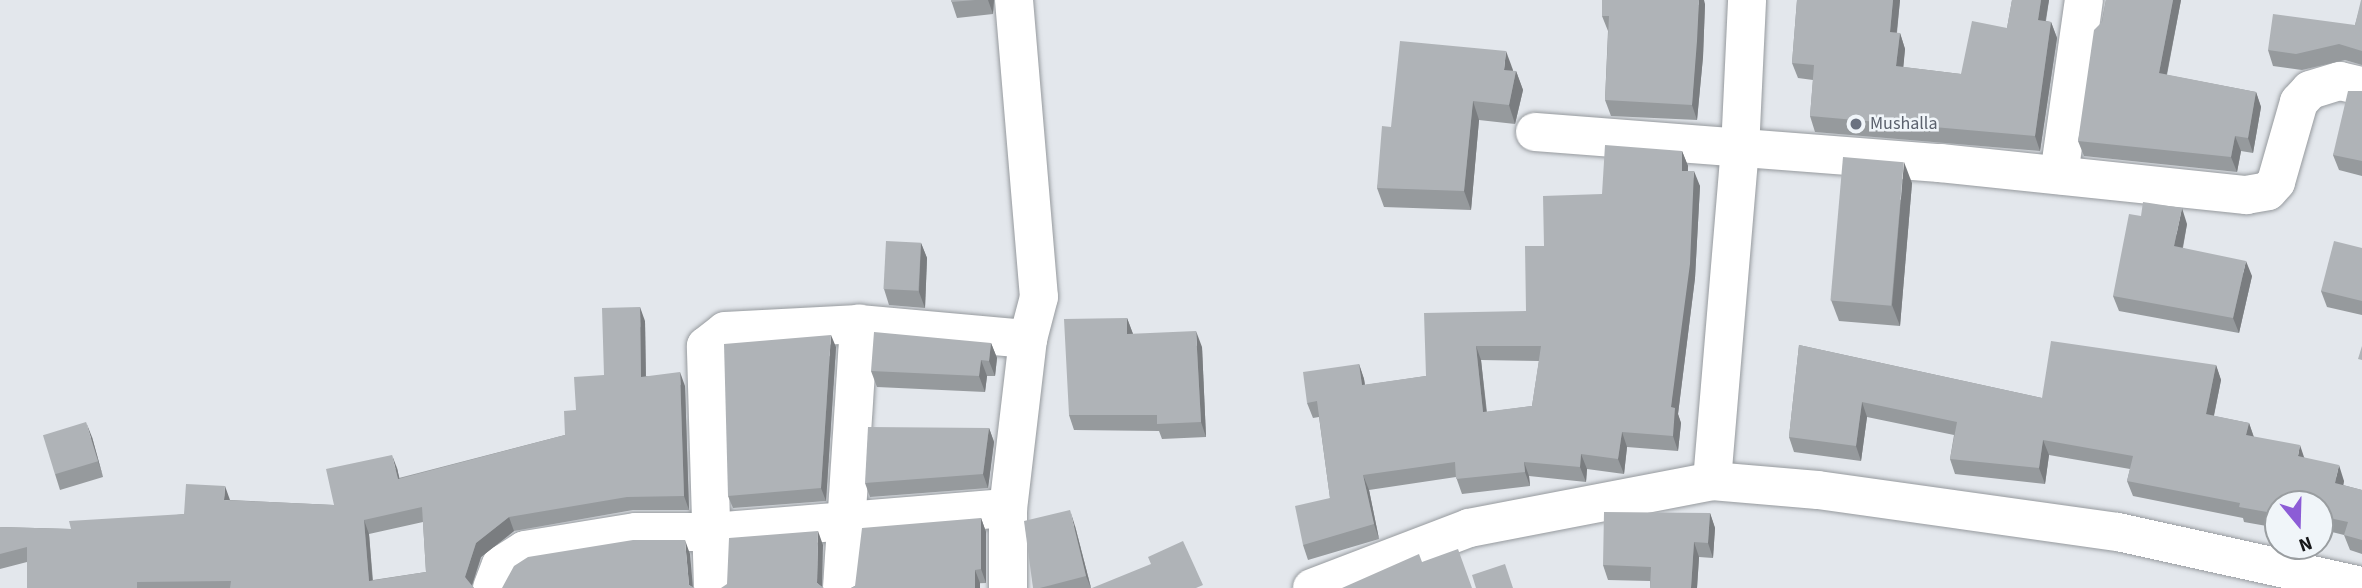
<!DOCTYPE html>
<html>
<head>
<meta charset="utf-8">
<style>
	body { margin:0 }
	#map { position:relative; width:2362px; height:588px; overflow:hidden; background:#e3e7ec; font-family:"Source Sans 3",sans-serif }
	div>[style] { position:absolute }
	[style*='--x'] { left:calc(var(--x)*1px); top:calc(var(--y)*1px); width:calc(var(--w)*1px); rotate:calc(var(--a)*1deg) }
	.roads { filter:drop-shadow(0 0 2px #969a9e) drop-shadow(0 0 2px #969a9e) }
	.minor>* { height:38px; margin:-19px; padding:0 19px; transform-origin:19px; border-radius:19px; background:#fff }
	.wall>* { inset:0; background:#969a9d }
	.shaded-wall>* { inset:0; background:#7a7d80 }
	.building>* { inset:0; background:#afb3b7; transform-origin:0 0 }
	.dots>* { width:19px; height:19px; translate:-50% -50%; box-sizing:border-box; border:4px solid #f0f5f9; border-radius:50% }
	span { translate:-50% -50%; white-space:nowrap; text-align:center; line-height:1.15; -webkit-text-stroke:5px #f0f5f9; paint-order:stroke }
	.worship-label { font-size:18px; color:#5b616d }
	.left { translate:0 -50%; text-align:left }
	.north { position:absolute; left:2264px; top:490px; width:70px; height:70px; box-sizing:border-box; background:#f0f5f9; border:2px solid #999da0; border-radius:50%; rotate:161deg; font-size:19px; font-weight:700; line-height:28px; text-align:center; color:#17181a }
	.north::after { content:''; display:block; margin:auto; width:24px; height:32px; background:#8c5cd6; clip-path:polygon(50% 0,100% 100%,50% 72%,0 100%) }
</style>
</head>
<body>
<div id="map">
	<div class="roads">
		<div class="minor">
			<i style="--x:1014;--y:0;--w:298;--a:85.2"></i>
			<i style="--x:1039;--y:297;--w:43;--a:104.7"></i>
			<i style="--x:1535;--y:132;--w:406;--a:4.4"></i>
			<i style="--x:1940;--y:163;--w:308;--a:6"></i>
			<i style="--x:2246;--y:195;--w:22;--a:-10"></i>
			<i style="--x:2268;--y:191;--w:12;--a:-48"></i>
			<i style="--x:2276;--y:182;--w:83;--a:-74"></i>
			<i style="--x:2299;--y:102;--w:16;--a:-47"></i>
			<i style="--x:2310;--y:90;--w:31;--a:-17"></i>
			<i style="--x:2340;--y:81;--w:23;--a:13"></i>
			<i style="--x:2059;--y:175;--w:177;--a:-81.9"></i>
			<i style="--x:1712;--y:481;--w:332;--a:-85.2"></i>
			<i style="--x:1740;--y:150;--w:150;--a:-87.3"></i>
			<i style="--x:492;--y:588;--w:25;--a:-69"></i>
			<i style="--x:501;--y:565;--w:28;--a:-32"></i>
			<i style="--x:525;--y:550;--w:112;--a:-9.2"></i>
			<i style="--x:636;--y:532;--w:77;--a:0"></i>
			<i style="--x:713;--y:532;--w:296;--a:-4.7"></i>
			<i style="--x:713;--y:588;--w:242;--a:-91.7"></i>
			<i style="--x:706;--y:346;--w:24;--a:-38"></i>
			<i style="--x:725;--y:331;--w:134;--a:-3"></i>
			<i style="--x:859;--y:324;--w:170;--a:5.1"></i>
			<i style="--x:1028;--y:339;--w:170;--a:96.7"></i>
			<i style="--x:1008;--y:508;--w:80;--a:90"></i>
			<i style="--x:842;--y:588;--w:265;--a:-86.3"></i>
			<i style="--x:1312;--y:588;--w:168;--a:-20.9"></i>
			<i style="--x:1469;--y:528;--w:248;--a:-10.9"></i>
			<i style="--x:1712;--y:481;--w:106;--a:4.9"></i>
			<i style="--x:1818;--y:490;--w:303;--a:8"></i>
			<i style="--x:2118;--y:532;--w:250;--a:12.5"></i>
		</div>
	</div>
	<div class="wall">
		<i style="clip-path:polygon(951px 0,994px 0,993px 14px,957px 18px)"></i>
		<i style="clip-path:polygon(1797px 0,1900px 0,1897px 33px,1900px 33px,1905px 49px,1903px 67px,1961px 74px,2007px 28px,2012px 0,2049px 0,2046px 21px,2051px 22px,2057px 38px,2040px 151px,1815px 132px,1810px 116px,1813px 80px,1798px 78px,1792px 63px)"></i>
		<i style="clip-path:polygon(2106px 0,2181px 0,2167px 75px,2256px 92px,2261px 107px,2253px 153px,2241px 151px,2237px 172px,2084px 156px,2078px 141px)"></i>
		<i style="clip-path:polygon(2362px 0,2362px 65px,2345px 60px,2302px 70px,2273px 66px,2268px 50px,2355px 25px)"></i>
		<i style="clip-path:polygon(1705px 4px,1703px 57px,1697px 120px,1611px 116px,1605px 100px,1608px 31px,1602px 16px)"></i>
		<i style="clip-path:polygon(1513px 70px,1513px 71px,1516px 71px,1523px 90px,1515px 124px,1479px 120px,1471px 210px,1384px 207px,1377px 188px,1391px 127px)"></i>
		<i style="clip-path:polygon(2362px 91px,2362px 176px,2339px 170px,2333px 155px)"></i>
		<i style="clip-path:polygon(evenodd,1682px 151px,1688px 166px,1688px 171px,1700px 186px,1695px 278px,1678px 414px,1681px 423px,1678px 451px,1627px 447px,1624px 474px,1587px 469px,1586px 482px,1529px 476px,1530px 486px,1462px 494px,1456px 477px,1369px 490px,1379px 539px,1308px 560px,1303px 545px,1330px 498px,1319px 417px,1313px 418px,1307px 403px,1359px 364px,1364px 379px,1365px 385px,1426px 376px,1526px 311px,1544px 246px,1602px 194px,1682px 151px,1481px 360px,1539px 361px,1532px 406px,1487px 412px,1481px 360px)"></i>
		<i style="clip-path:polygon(1912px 183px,1900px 326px,1839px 321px,1831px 300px)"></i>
		<i style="clip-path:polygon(2187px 224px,2183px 248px,2252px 276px,2239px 333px,2119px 311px,2113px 296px)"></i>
		<i style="clip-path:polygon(921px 243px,927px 258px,925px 308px,889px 305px,884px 289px)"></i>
		<i style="clip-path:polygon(2362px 248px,2362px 315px,2327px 307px,2321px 291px)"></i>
		<i style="clip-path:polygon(1127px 318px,1133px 334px,1202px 347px,1206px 437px,1162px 439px,1159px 431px,1074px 430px,1069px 415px)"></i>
		<i style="clip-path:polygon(evenodd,645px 321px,646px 376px,685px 386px,689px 510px,633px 510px,514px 531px,481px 557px,472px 586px,474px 588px,27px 588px,27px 562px,0 569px,0 527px,71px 529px,184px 514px,230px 500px,334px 505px,397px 468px,399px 478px,565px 435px,576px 410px,604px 375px,645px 321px,423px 522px,426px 572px,373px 580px,369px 534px,423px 522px)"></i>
		<i style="clip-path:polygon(991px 343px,997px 358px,995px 376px,987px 376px,985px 392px,877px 387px,871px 371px)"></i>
		<i style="clip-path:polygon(1799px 345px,2042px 398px,2216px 365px,2221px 380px,2214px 416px,2249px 423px,2254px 437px,2305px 458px,2344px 481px,2343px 485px,2362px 490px,2362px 554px,2350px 550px,2344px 535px,2320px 529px,2320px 504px,2278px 504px,2278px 528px,2244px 522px,2243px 518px,2133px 496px,2127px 481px,2130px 469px,2049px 455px,2045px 484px,1955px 474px,1950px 459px,1954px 435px,1867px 417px,1861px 461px,1794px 452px,1789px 437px)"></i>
		<i style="clip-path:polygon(836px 347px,826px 501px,733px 508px,728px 496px)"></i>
		<i style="clip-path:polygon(989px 428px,994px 442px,988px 488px,870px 497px,865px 483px)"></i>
		<i style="clip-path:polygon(92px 437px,103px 477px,60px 490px,55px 474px)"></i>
		<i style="clip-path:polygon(1710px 513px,1715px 528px,1713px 558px,1699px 557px,1697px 588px,1650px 588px,1650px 581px,1608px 580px,1603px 565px)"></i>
		<i style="clip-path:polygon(981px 518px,986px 532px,986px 583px,851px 588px)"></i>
		<i style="clip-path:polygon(1075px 526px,1091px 588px,1033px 588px)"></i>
	</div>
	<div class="shaded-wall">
		<i style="clip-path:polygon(988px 0,994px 0,993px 14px)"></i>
		<i style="clip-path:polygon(1699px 0,1704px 0,1705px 4px,1703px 57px,1697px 120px,1692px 105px)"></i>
		<i style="clip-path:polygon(1893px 0,1900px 0,1895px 48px,1890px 32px)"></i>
		<i style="clip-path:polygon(2041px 0,2049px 0,2043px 35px,2038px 20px)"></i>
		<i style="clip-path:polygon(2173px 0,2181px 0,2164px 88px,2159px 73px)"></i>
		<i style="clip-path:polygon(2051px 22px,2057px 38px,2040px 151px,2035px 136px)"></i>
		<i style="clip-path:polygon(1900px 33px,1905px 49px,1902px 82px,1896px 66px)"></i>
		<i style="clip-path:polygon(1506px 51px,1513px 70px,1511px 89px,1504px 70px)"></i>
		<i style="clip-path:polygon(1516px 71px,1523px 90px,1515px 124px,1509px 105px)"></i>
		<i style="clip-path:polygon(2256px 92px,2261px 107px,2253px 153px,2248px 138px)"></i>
		<i style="clip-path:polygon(1473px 101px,1479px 120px,1471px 210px,1464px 191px)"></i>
		<i style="clip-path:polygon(2235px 136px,2241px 151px,2237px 172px,2231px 157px)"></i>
		<i style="clip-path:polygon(1682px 151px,1688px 166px,1687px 185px,1682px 171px)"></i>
		<i style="clip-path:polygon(1904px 162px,1912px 183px,1900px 326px,1892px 305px)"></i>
		<i style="clip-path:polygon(1694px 171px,1700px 186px,1695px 278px,1678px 414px,1681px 423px,1678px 451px,1673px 436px,1671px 407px)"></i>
		<i style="clip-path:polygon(2182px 208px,2187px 224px,2180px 261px,2174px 246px)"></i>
		<i style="clip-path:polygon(921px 243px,927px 258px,925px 308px,919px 292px)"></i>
		<i style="clip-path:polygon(2246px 261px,2252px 276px,2239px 333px,2233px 318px)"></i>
		<i style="clip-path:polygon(640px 307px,645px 321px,646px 391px,641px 377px)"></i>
		<i style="clip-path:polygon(1127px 318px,1133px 334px,1127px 334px)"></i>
		<i style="clip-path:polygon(1196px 331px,1202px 347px,1206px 437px,1201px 422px)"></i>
		<i style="clip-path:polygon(831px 335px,836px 347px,826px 501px,821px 488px)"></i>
		<i style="clip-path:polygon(991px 343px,997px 358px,995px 376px,989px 361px)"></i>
		<i style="clip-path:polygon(1476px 346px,1481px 360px,1488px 427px,1483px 412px)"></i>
		<i style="clip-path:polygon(981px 360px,987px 376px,985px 392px,979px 376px)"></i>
		<i style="clip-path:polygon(1359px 364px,1364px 379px,1367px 400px,1362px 385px)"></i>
		<i style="clip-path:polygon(2216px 365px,2221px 380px,2211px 429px,2206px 414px)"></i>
		<i style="clip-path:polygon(680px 372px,685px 386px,689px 510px,684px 496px)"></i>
		<i style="clip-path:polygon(1862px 402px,1867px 417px,1861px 461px,1856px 446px)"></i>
		<i style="clip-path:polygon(86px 422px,92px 437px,103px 477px,98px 461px)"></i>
		<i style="clip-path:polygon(2249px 423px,2254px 438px,2246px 435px)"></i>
		<i style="clip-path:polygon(989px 428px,994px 442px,988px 488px,983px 474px)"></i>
		<i style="clip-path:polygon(1622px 432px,1627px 447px,1624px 474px,1618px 459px)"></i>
		<i style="clip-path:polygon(2043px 440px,2049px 455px,2045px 484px,2039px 468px)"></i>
		<i style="clip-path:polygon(2300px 445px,2305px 460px,2298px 456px)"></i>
		<i style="clip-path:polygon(1581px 454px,1587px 469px,1586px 482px,1580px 467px)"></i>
		<i style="clip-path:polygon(392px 455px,397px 468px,403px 493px,398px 479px)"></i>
		<i style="clip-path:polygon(1524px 462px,1529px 476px,1530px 486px,1525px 472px)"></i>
		<i style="clip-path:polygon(2339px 465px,2344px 481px,2341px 498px,2335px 483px)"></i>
		<i style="clip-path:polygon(1363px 475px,1369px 490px,1379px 539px,1374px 524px)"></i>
		<i style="clip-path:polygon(225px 486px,230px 500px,224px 500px)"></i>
		<i style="clip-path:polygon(1070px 510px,1075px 526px,1091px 588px,1086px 576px)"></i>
		<i style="clip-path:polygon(1710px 513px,1715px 528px,1713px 558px,1708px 543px)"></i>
		<i style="clip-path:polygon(509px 517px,514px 531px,481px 557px,471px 588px,465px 577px,476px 543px)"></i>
		<i style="clip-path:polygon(981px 518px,986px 532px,986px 583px,981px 569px)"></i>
		<i style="clip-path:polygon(364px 520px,369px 534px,373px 588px,369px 581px)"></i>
		<i style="clip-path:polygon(818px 531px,823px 545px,822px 588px,817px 583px)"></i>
		<i style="clip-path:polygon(685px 540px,690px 554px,693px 588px,689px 585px)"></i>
		<i style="clip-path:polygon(1694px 542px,1699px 557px,1697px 588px,1691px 588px)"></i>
		<i style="clip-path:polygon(975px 570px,980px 583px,980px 588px,975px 588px)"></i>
	</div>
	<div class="building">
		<i style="clip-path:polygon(951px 0,975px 0,951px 2px)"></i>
		<i style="clip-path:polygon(1602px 0,1699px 0,1697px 41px,1692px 105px,1605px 100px,1609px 16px,1602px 16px)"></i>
		<i style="clip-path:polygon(1797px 0,1893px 0,1890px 32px,1900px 33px,1896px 66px,1961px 74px,1972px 21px,2007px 28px,2012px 0,2041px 0,2038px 20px,2051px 22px,2035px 136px,1810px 116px,1814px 65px,1792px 63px)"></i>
		<i style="clip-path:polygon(2106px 0,2173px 0,2159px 73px,2256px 92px,2248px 138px,2235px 136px,2231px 157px,2078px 141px,2094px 30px,2102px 22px)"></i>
		<i style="clip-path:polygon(2361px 0,2362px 0,2362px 51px,2339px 44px,2296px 54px,2268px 50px,2273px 14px,2355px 25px)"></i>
		<i style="clip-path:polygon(1400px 41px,1506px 51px,1504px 70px,1516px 71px,1509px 105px,1473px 101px,1464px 191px,1377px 188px,1382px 126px,1391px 127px)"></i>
		<i style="clip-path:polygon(2348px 91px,2362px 91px,2362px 161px,2333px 155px)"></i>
		<i style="clip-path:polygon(evenodd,1605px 145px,1682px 151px,1682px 171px,1694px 171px,1690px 264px,1671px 407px,1675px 408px,1673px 436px,1622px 432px,1618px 459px,1581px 454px,1580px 467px,1524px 462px,1525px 472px,1456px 479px,1455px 462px,1363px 475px,1374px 524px,1303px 545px,1295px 506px,1330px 498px,1317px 401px,1307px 403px,1303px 372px,1359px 364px,1362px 385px,1426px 376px,1424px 313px,1526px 311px,1525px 246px,1544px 246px,1543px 196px,1602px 194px,1605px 145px,1476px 346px,1541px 346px,1532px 406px,1483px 412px,1476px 346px)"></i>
		<i style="left:1843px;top:157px;width:61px;height:144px;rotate:5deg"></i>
		<i style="clip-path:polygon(2143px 202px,2182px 208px,2174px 246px,2246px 261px,2233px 318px,2113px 296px,2129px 214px,2141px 216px)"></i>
		<i style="left:886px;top:241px;width:35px;height:48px;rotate:3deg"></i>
		<i style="clip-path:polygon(2334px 241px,2362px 248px,2362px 301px,2321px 291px)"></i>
		<i style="clip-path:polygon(evenodd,640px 307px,641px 377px,680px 372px,684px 496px,627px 497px,509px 517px,476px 543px,465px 577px,474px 588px,230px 588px,231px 581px,137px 582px,137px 588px,27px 588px,27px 547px,0 554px,0 527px,71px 529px,69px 521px,184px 514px,186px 484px,225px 486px,224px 500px,334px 505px,326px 469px,392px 455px,398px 479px,565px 435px,564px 411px,576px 410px,574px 377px,604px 375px,602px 308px,640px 307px,422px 507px,426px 572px,369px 581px,364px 520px,422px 507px)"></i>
		<i style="clip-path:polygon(1127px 318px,1127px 334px,1196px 331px,1201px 422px,1157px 424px,1157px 415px,1069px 415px,1064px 319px)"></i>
		<i style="clip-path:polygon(874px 332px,991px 343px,989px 361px,981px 360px,979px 376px,871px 371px)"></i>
		<i style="clip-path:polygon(831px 335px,821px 488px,728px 496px,724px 344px)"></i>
		<i style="clip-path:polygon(2051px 341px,2216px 365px,2206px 414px,2249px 423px,2246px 435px,2300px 445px,2298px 456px,2339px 465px,2335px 483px,2362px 490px,2362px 540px,2344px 535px,2348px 522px,2320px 516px,2320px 504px,2278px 504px,2278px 514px,2239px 507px,2240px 503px,2127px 481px,2133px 456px,2043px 440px,2039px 468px,1950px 459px,1957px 422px,1862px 402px,1856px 446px,1789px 437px,1799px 345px,2042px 398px)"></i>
		<i style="clip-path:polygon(2362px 346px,2362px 360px,2358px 359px)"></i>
		<i style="left:86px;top:422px;width:41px;height:45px;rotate:73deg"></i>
		<i style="clip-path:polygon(868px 427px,989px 428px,983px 474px,865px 483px)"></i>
		<i style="clip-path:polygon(1070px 510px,1086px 576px,1040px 588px,1033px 588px,1024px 521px)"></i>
		<i style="clip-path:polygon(1604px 512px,1710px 513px,1708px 543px,1694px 542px,1691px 588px,1650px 588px,1651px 567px,1603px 565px)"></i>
		<i style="clip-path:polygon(981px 518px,981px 569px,975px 570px,975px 588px,851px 588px,855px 586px,862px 528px)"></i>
		<i style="clip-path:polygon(818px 531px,817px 583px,824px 588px,721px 588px,727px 584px,729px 538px)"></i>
		<i style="clip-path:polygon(633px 540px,685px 540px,689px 585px,695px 588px,502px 588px,514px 566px,528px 557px)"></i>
		<i style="clip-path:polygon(1183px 541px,1203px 585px,1196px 588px,1092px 588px,1151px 564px,1148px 557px)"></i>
		<i style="clip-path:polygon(1458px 549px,1472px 588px,1342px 588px,1419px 554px,1422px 562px)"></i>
		<i style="clip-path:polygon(1505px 564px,1513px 588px,1476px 588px,1472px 575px)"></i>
	</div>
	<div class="dots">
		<i style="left:1856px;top:124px;background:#6b7280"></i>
	</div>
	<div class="worship-label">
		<span class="left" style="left:1870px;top:124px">Mushalla</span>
	</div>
	<div class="north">N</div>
</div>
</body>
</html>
